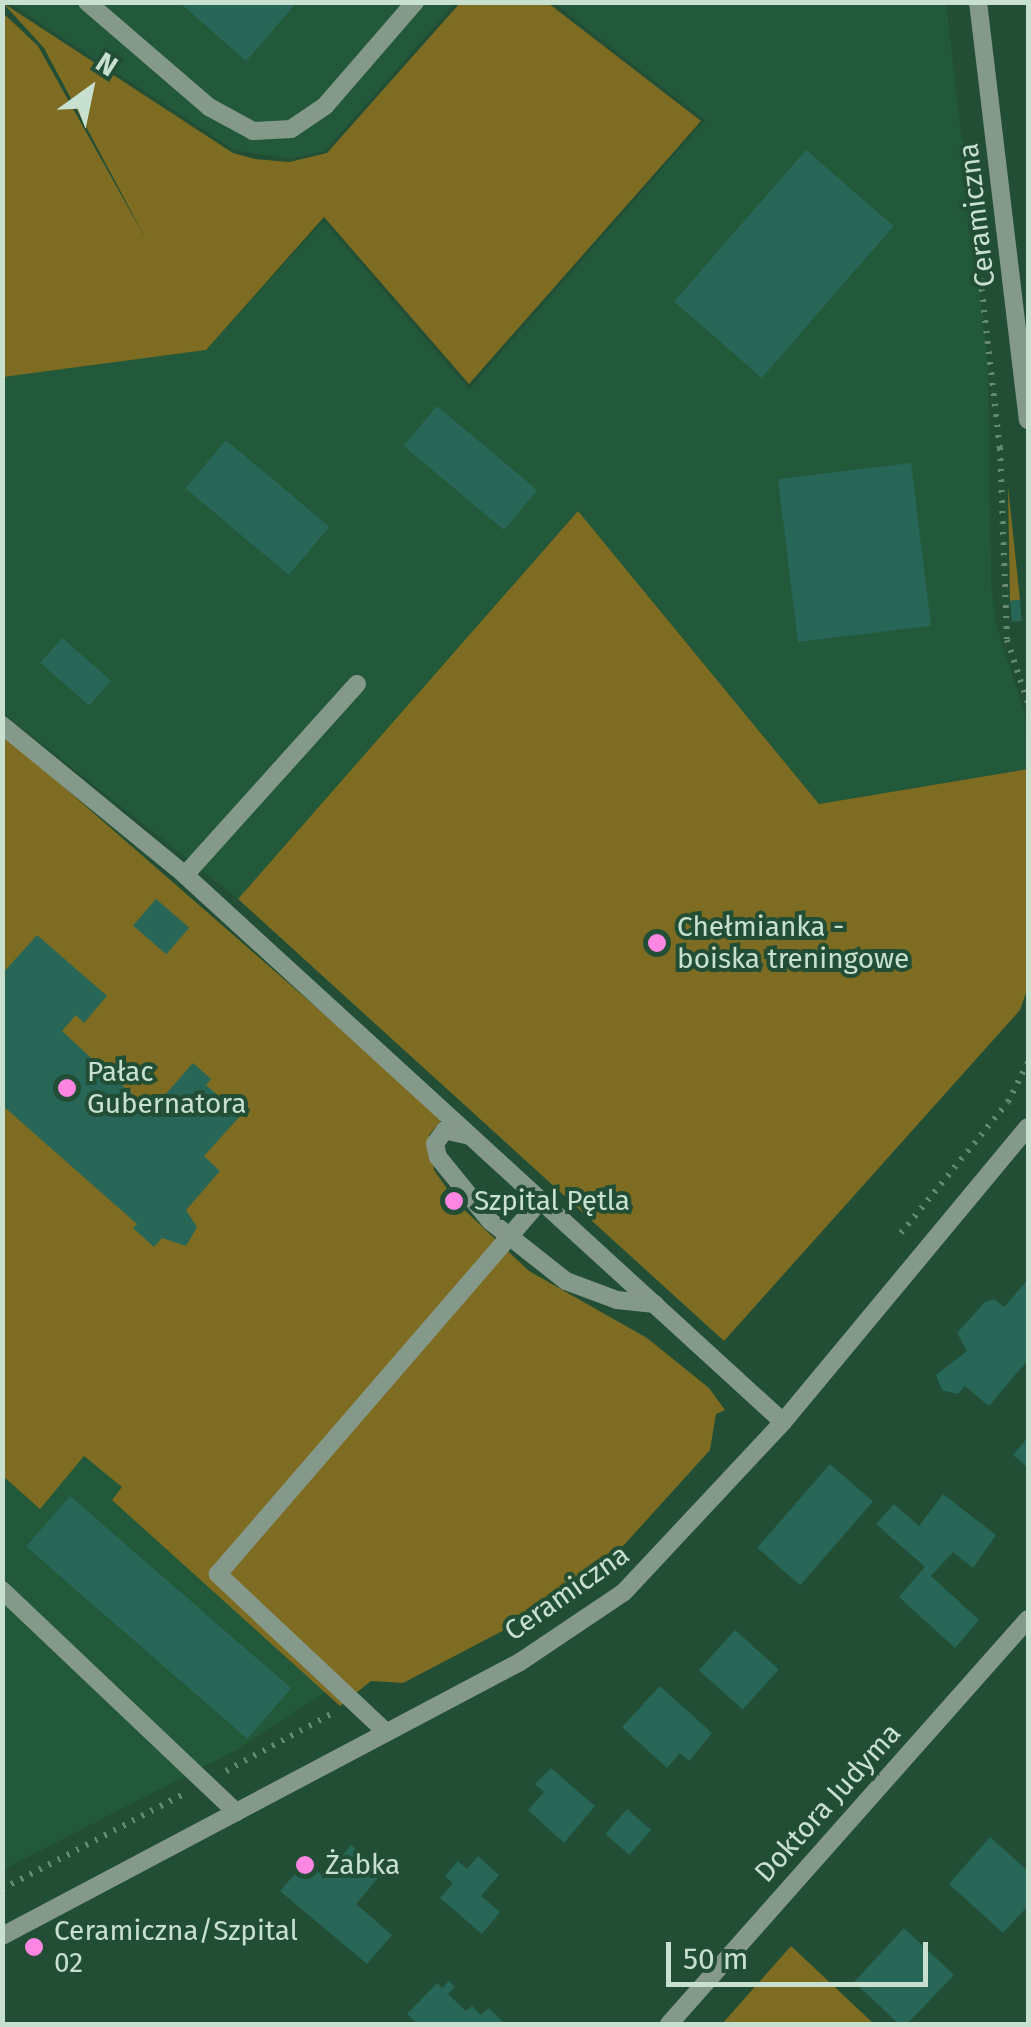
<!DOCTYPE html>
<html>
<head>
<meta charset="utf-8">
<style>
	body { margin:0 }
	#map { position:relative; width:1031px; height:2027px; overflow:hidden; background:#214e34; font-family:"Fira Sans",sans-serif }
	div>[style] { position:absolute }
	[style*='--x'] { left:calc(var(--x)*1px); top:calc(var(--y)*1px); width:calc(var(--w)*1px); rotate:calc(var(--a)*1deg) }
	.built>* { inset:0; background:#23593b }
	.green>* { inset:0; background:#7d6c21 }
	.building>* { inset:0; background:#286658; transform-origin:0 0 }
	.path>* { height:6px; margin-top:-3px; transform-origin:0; background:repeating-linear-gradient(90deg,#658973 0 2.5px,transparent 0 10.5px) }
	.minor>* { height:18px; margin:-9px; padding:0 9px; transform-origin:9px; border-radius:9px; background:#85998b }
	.dots>* { width:28px; height:28px; translate:-50% -50%; box-sizing:border-box; border:5px solid #214e34; border-radius:50% }
	span { translate:-50% -50%; white-space:nowrap; text-align:center; line-height:1.15; -webkit-text-stroke:8px #214e34; paint-order:stroke }
	.street-label { font-size:28px; color:#c8e0d0 }
	.poi-label { font-size:28px; color:#c8e0d0 }
	.left { translate:0 -50%; text-align:left }
	.frame { position:absolute; inset:0; border:5px solid #c8e0d0; pointer-events:none }
	.north { position:absolute; left:40px; top:40px; width:100px; height:100px; -webkit-text-stroke:8px #214e34; paint-order:stroke; rotate:33deg; font-size:28px; font-weight:700; line-height:40px; text-align:center; color:#c8e0d0 }
	.north::after { content:''; display:block; margin:auto; width:35px; height:45px; background:#c8e0d0; clip-path:polygon(50% 0,100% 100%,50% 72%,0 100%) }
	.scale { position:absolute; left:666px; top:1942px; width:262px; height:45px; box-sizing:border-box; border:5px solid #c8e0d0; border-top:0; padding-left:12px; font-size:30px; line-height:35px; white-space:nowrap; color:#c8e0d0; -webkit-text-stroke:8px #214e34; paint-order:stroke }
</style>
</head>
<body>
<div id="map">
	<div class="built">
		<i style="clip-path:polygon(10px 3px,455px 3px,325px 151px,289px 159px,234px 150px)"></i>
		<i style="clip-path:polygon(554px 3px,946px 3px,988px 364px,991px 583px,996px 624px,1025px 715px,1028px 769px,819px 804px,578px 511px,238px 899px,3px 713px,2px 377px,206px 350px,323px 221px,469px 389px,705px 120px)"></i>
		<i style="clip-path:polygon(2px 734px,372px 1662px,238px 1749px,3px 1870px)"></i>
	</div>
	<div class="green">
		<i style="clip-path:polygon(3px 3px,233px 153px,255px 159px,289px 162px,327px 153px,460px 3px,548px 3px,701px 121px,469px 384px,324px 217px,206px 350px,3px 377px,3px 13px,38px 46px,147px 241px,44px 48px)"></i>
		<i style="clip-path:polygon(1008px 486px,1020px 600px,1010px 601px)"></i>
		<i style="clip-path:polygon(578px 511px,819px 804px,1028px 769px,1028px 987px,1020px 1010px,724px 1341px,238px 899px)"></i>
		<i style="clip-path:polygon(3px 734px,443px 1118px,429px 1135px,434px 1170px,457px 1203px,529px 1271px,647px 1338px,709px 1388px,725px 1410px,716px 1414px,710px 1450px,624px 1545px,529px 1617px,403px 1683px,371px 1681px,340px 1706px,112px 1500px,122px 1487px,84px 1456px,40px 1509px,3px 1476px)"></i>
		<i style="clip-path:polygon(791px 1946px,874px 2024px,722px 2024px)"></i>
	</div>
	<div class="building">
		<i style="clip-path:polygon(179px 2px,297px 2px,246px 61px)"></i>
		<i style="left:806px;top:150px;width:116px;height:201px;rotate:41deg"></i>
		<i style="left:437px;top:406px;width:131px;height:52px;rotate:40deg"></i>
		<i style="left:226px;top:440px;width:135px;height:63px;rotate:40deg"></i>
		<i style="left:911px;top:463px;width:164px;height:134px;rotate:83deg"></i>
		<i style="left:1020px;top:600px;width:21px;height:10px;rotate:85deg"></i>
		<i style="left:62px;top:638px;width:65px;height:33px;rotate:41deg"></i>
		<i style="left:156px;top:899px;width:44px;height:35px;rotate:41deg"></i>
		<i style="clip-path:polygon(37px 935px,107px 996px,84px 1023px,76px 1015px,62px 1031px,88px 1055px,151px 1111px,193px 1063px,211px 1079px,206px 1085px,241px 1115px,204px 1156px,220px 1171px,186px 1210px,197px 1227px,186px 1246px,162px 1238px,154px 1247px,133px 1228px,137px 1224px,2px 1105px,2px 974px)"></i>
		<i style="clip-path:polygon(1028px 1279px,1028px 1360px,989px 1406px,965px 1386px,958px 1394px,942px 1390px,936px 1375px,967px 1351px,957px 1333px,985px 1302px,994px 1299px,1004px 1307px)"></i>
		<i style="clip-path:polygon(1028px 1437px,1028px 1468px,1013px 1455px)"></i>
		<i style="left:830px;top:1464px;width:57px;height:111px;rotate:41deg"></i>
		<i style="clip-path:polygon(943px 1494px,996px 1535px,973px 1568px,953px 1552px,931px 1576px,979px 1620px,955px 1648px,899px 1597px,925px 1567px,876px 1524px,894px 1504px,919px 1526px)"></i>
		<i style="left:70px;top:1496px;width:293px;height:67px;rotate:41deg"></i>
		<i style="left:735px;top:1630px;width:59px;height:54px;rotate:42deg"></i>
		<i style="clip-path:polygon(660px 1686px,712px 1733px,689px 1761px,680px 1753px,667px 1768px,622px 1727px)"></i>
		<i style="clip-path:polygon(551px 1768px,595px 1806px,564px 1843px,528px 1810px,544px 1792px,535px 1784px)"></i>
		<i style="left:627px;top:1809px;width:32px;height:33px;rotate:41deg"></i>
		<i style="clip-path:polygon(990px 1837px,1028px 1871px,1028px 1906px,1003px 1933px,949px 1884px)"></i>
		<i style="clip-path:polygon(351px 1845px,383px 1872px,356px 1904px,392px 1935px,367px 1964px,280px 1891px,306px 1861px,324px 1877px)"></i>
		<i style="clip-path:polygon(478px 1856px,499px 1875px,481px 1896px,500px 1912px,482px 1934px,440px 1898px,453px 1883px,445px 1876px,458px 1861px,467px 1869px)"></i>
		<i style="clip-path:polygon(904px 1928px,954px 1975px,907px 2024px,899px 2024px,854px 1982px)"></i>
		<i style="clip-path:polygon(449px 1981px,455px 1987px,448px 1994px,466px 2011px,472px 2006px,481px 2015px,489px 2008px,503px 2022px,418px 2024px,407px 2014px,437px 1983px,442px 1988px)"></i>
	</div>
	<div class="path">
		<i style="--x:965;--y:143;--w:307;--a:83.5"></i>
		<i style="--x:1000;--y:448;--w:192;--a:87.9"></i>
		<i style="--x:1007;--y:640;--w:66;--a:71.6"></i>
		<i style="--x:901;--y:1233;--w:169;--a:-50.8"></i>
		<i style="--x:1008;--y:1102;--w:45;--a:-63.4"></i>
		<i style="--x:226;--y:1771;--w:122;--a:-28.5"></i>
		<i style="--x:2;--y:1889;--w:205;--a:-27.6"></i>
	</div>
	<div class="minor">
		<i style="--x:87;--y:2;--w:161;--a:40.7"></i>
		<i style="--x:209;--y:107;--w:50;--a:28.6"></i>
		<i style="--x:253;--y:131;--w:38;--a:-3"></i>
		<i style="--x:291;--y:129;--w:41;--a:-34.1"></i>
		<i style="--x:325;--y:106;--w:138;--a:-49.1"></i>
		<i style="--x:978;--y:2;--w:421;--a:83.2"></i>
		<i style="--x:2;--y:725;--w:237;--a:39.3"></i>
		<i style="--x:185;--y:875;--w:810;--a:42.45"></i>
		<i style="--x:185;--y:875;--w:257;--a:-48"></i>
		<i style="--x:470;--y:1136;--w:26;--a:-167"></i>
		<i style="--x:445;--y:1130;--w:17;--a:126"></i>
		<i style="--x:435;--y:1144;--w:13;--a:77"></i>
		<i style="--x:438;--y:1157;--w:82;--a:50.9"></i>
		<i style="--x:490;--y:1221;--w:97;--a:38.3"></i>
		<i style="--x:566;--y:1281;--w:54;--a:20.4"></i>
		<i style="--x:617;--y:1300;--w:38;--a:6"></i>
		<i style="--x:2;--y:1590;--w:323;--a:43.5"></i>
		<i style="--x:386;--y:1732;--w:231;--a:-136.8"></i>
		<i style="--x:218;--y:1574;--w:494;--a:-49.2"></i>
		<i style="--x:2;--y:1936;--w:586;--a:-27.88"></i>
		<i style="--x:520;--y:1662;--w:125;--a:-33.9"></i>
		<i style="--x:624;--y:1592;--w:233;--a:-46.9"></i>
		<i style="--x:783;--y:1422;--w:383;--a:-50.3"></i>
		<i style="--x:669;--y:2024;--w:541;--a:-48.45"></i>
	</div>
	<div class="dots">
		<i style="left:657px;top:943px;background:#fd86e2"></i>
		<i style="left:67px;top:1088px;background:#fd86e2"></i>
		<i style="left:454px;top:1201px;background:#fd86e2"></i>
		<i style="left:305px;top:1865px;background:#fd86e2"></i>
		<i style="left:34px;top:1947px;background:#fd86e2"></i>
	</div>
	<div class="street-label">
		<span style="left:977px;top:215px;rotate:-97deg">Ceramiczna</span>
		<span style="left:567px;top:1593px;rotate:-35deg">Ceramiczna</span>
		<span style="left:828px;top:1803px;rotate:-48deg">Doktora Judyma</span>
	</div>
	<div class="poi-label">
		<span class="left" style="left:677px;top:943px">Chełmianka -<br>boiska treningowe</span>
		<span class="left" style="left:87px;top:1088px">Pałac<br>Gubernatora</span>
		<span class="left" style="left:474px;top:1201px">Szpital Pętla</span>
		<span class="left" style="left:325px;top:1865px">Żabka</span>
		<span class="left" style="left:54px;top:1947px">Ceramiczna/Szpital<br>02</span>
	</div>
	<div class="frame"></div>
	<div class="north">N</div>
	<div class="scale">50 m</div>
</div>
</body>
</html>
